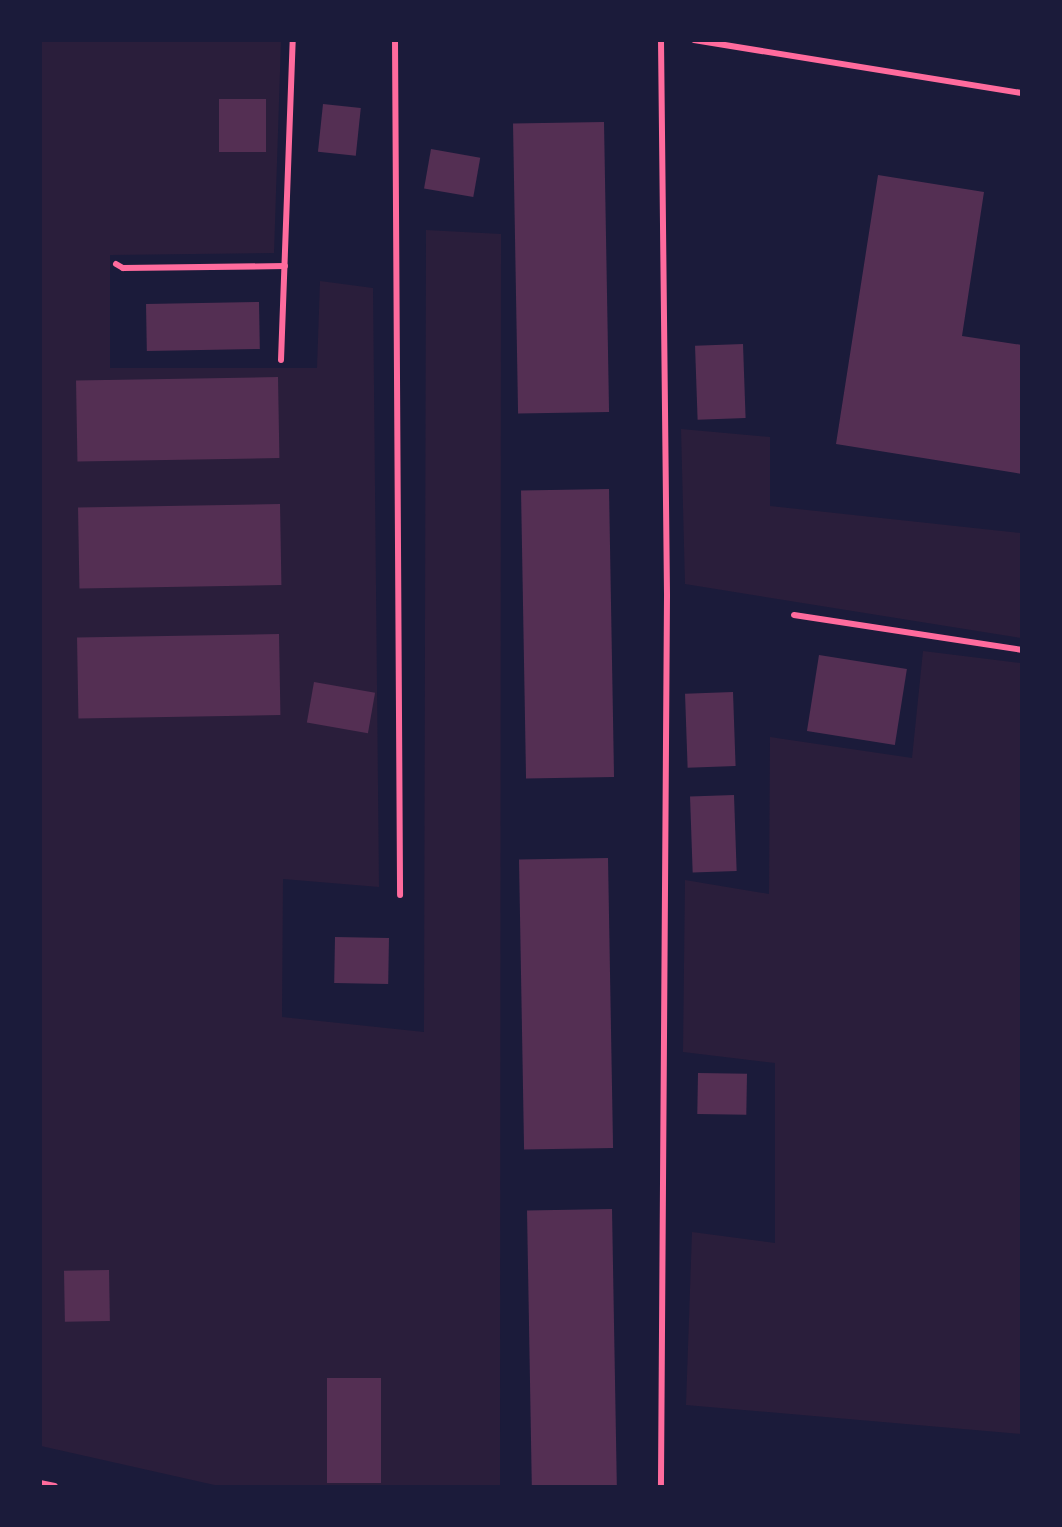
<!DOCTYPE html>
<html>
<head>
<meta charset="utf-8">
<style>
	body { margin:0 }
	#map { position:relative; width:1062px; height:1527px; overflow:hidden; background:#1b1b3a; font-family:"Source Sans 3",sans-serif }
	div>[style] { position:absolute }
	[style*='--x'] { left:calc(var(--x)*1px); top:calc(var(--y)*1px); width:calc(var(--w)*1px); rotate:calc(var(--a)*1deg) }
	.green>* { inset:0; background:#2a1e3b }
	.building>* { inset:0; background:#542f53; transform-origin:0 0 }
	.minor>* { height:6px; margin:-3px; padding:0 3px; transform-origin:3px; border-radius:3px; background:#ff6b9d }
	span { translate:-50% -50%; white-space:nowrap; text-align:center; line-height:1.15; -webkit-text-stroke:5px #1b1b3a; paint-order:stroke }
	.frame { position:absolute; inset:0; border:42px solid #1b1b3a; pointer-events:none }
</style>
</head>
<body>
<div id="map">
	<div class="green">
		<i style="clip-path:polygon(41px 41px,281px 41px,274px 253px,110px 255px,110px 368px,317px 368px,320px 281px,373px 288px,379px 887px,283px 879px,282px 1017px,424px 1032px,426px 230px,501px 234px,500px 1486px,219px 1486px,41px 1446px)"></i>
		<i style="clip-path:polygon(681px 429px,770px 437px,770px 506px,1021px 533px,1021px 638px,685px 584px)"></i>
		<i style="clip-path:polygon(923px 651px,1021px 663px,1021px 1434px,686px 1405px,692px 1232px,775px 1243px,775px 1063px,683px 1052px,685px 880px,769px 894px,770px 737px,912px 758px)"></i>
	</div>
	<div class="building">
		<i style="left:219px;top:99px;width:47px;height:53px"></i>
		<i style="left:323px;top:104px;width:38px;height:48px;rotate:6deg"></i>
		<i style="left:604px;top:122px;width:290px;height:91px;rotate:89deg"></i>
		<i style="left:431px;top:149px;width:50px;height:40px;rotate:10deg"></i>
		<i style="clip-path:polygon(878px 175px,984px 192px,962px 336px,1022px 345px,1022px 474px,836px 444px)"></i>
		<i style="left:259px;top:302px;width:47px;height:113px;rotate:89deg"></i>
		<i style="left:743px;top:344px;width:74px;height:48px;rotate:88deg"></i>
		<i style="left:278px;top:377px;width:81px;height:202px;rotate:89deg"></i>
		<i style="left:609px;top:489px;width:288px;height:88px;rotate:89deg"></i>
		<i style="left:280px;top:504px;width:81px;height:202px;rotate:89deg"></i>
		<i style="left:279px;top:634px;width:81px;height:202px;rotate:89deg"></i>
		<i style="left:819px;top:655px;width:89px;height:77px;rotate:9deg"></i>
		<i style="left:314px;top:682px;width:62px;height:41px;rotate:10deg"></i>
		<i style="left:733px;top:692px;width:74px;height:48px;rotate:88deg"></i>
		<i style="left:734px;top:795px;width:76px;height:44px;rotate:88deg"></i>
		<i style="left:608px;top:858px;width:290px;height:89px;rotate:89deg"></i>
		<i style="left:335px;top:937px;width:54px;height:46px;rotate:1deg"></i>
		<i style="left:698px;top:1073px;width:49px;height:41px;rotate:1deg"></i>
		<i style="left:612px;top:1209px;width:277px;height:85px;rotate:89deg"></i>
		<i style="left:109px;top:1270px;width:51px;height:45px;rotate:89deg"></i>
		<i style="left:327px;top:1378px;width:54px;height:105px"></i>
	</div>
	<div class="minor">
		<i style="--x:395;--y:40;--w:855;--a:89.66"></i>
		<i style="--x:661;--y:40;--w:556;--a:89.38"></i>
		<i style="--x:667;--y:596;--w:890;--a:90.39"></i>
		<i style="--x:694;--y:40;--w:332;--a:9.2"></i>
		<i style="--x:116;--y:264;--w:8;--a:30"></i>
		<i style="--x:123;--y:268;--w:162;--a:-0.7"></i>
		<i style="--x:281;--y:360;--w:320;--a:-87.9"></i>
		<i style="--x:794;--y:615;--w:231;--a:8.7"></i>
		<i style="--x:40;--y:1483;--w:15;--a:11"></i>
	</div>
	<div class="frame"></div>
</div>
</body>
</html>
